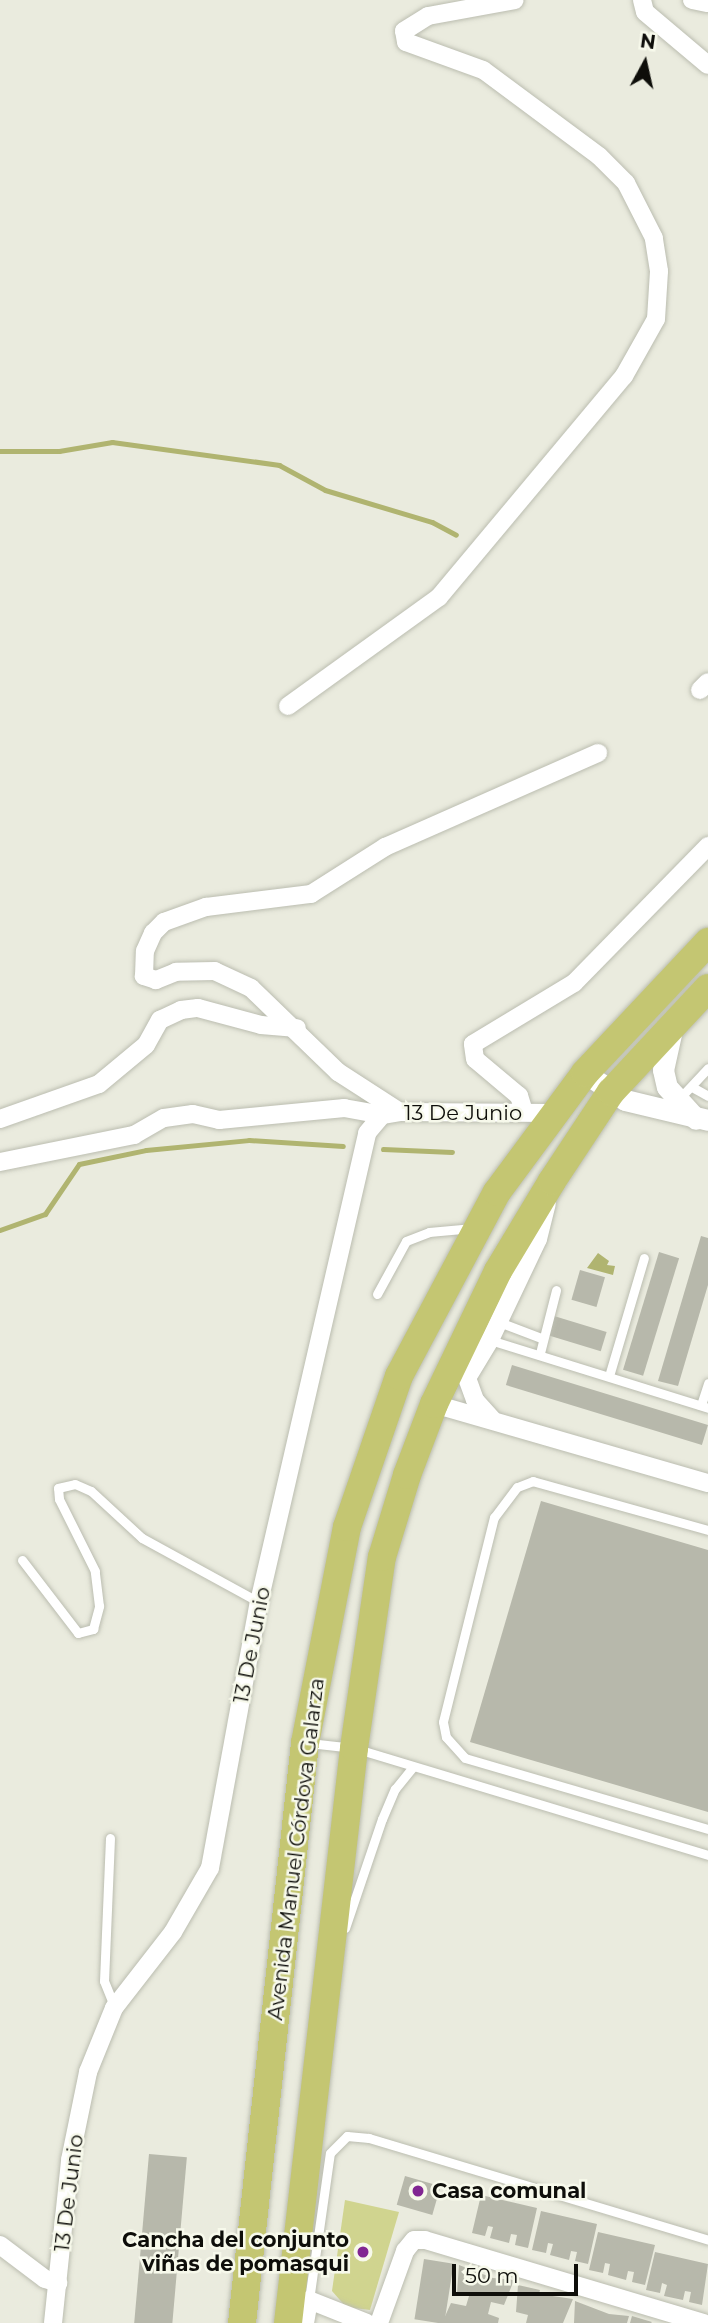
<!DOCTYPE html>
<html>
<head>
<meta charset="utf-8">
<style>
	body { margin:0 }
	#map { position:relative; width:708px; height:2323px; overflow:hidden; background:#eaebde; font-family:Montserrat,sans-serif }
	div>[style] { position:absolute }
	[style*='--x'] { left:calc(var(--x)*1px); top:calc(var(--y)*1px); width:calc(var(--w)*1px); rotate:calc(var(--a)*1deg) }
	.green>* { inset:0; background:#d0d48f }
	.water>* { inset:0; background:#b0b470 }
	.stream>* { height:5px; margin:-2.5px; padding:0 2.5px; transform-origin:2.5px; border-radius:2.5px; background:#b0b470 }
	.building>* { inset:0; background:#b7b8ab; transform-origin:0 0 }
	.roads { filter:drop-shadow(0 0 2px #bbbdb0) drop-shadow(0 0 2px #bbbdb0) }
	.service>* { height:9px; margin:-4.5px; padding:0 4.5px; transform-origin:4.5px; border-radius:4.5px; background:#fff }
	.minor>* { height:18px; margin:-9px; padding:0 9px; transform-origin:9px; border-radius:9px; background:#fff }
	.tertiary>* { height:21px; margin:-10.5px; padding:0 10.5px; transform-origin:10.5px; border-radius:10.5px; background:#fff }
	.primary>* { height:28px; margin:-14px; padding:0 14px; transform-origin:14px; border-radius:14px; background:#c4c672 }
	.dots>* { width:19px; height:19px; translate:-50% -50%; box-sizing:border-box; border:4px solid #f7f9eb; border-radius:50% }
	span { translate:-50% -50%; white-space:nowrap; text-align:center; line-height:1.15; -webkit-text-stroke:5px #f7f9eb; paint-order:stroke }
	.street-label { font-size:21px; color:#0e0e0a }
	.poi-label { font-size:21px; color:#0e0e0a; font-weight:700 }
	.left { translate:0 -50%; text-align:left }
	.right { translate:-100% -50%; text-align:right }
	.north { position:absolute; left:610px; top:28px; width:70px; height:70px; -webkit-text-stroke:5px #f7f9eb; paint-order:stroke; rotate:8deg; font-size:19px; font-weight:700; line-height:28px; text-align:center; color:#0e0e0a }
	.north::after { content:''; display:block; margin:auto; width:24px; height:32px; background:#0e0e0a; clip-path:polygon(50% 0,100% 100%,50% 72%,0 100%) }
	.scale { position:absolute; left:452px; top:2264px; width:126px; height:32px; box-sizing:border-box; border:4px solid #0e0e0a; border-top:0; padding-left:9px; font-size:21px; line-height:24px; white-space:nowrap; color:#0e0e0a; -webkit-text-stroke:5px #f7f9eb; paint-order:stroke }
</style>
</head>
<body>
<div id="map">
	<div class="green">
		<i style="clip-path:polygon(345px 2200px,399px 2212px,370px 2310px,346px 2307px,332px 2291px)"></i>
	</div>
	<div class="water">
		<i style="clip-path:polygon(598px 1253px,609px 1261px,607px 1265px,615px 1266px,613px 1275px,587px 1268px)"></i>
	</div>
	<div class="stream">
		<i style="--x:0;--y:451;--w:59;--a:0"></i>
		<i style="--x:59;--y:451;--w:54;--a:-9.6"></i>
		<i style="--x:112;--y:442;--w:169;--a:7.8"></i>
		<i style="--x:279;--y:465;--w:52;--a:28.5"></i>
		<i style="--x:325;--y:490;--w:112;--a:16.7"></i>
		<i style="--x:432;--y:522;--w:27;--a:28"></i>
		<i style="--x:383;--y:1149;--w:69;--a:2.5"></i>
		<i style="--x:0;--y:1230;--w:48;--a:-19.6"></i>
		<i style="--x:45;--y:1214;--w:60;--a:-55.8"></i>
		<i style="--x:79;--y:1164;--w:68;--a:-11.8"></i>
		<i style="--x:146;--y:1150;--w:103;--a:-5.5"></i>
		<i style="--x:249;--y:1140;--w:94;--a:3.7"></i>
	</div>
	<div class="building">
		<i style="clip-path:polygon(701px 1236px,708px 1238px,708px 1285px,678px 1386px,658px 1381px)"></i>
		<i style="left:659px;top:1252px;width:21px;height:123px;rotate:17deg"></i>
		<i style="left:580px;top:1270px;width:26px;height:31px;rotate:16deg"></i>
		<i style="left:554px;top:1316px;width:55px;height:20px;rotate:17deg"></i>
		<i style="left:512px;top:1365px;width:205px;height:21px;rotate:17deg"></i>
		<i style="clip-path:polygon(541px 1501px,708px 1550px,708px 1812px,470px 1742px)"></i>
		<i style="left:149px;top:2154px;width:38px;height:170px;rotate:5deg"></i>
		<i style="left:405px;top:2176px;width:37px;height:30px;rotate:16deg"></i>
		<i style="clip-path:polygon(481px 2195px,537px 2208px,528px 2248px,515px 2245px,517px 2235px,511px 2234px,509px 2243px,490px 2238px,493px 2227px,488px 2226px,485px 2236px,472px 2233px)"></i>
		<i style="clip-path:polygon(541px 2211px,597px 2224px,588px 2264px,575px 2261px,577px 2252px,571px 2251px,569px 2260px,550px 2255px,553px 2244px,548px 2243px,546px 2253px,532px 2250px)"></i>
		<i style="clip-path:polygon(598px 2232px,655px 2245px,645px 2285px,632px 2282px,634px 2272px,628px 2271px,626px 2280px,608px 2275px,610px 2264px,605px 2263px,603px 2273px,589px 2270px)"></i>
		<i style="clip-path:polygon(655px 2252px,708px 2264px,702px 2305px,689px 2302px,691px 2292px,685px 2291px,683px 2300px,664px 2296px,667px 2285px,662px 2283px,660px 2293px,646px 2290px)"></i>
		<i style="left:424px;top:2259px;width:30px;height:61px;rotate:9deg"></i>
		<i style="clip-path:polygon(459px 2265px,493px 2278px,514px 2280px,504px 2305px,491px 2302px,488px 2314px,499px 2318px,498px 2323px,442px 2323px,451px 2303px,466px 2306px,469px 2296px,457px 2293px)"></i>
		<i style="clip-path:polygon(518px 2285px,540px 2290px,539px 2294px,573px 2299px,563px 2323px,526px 2323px,528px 2315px,516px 2312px)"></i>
		<i style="clip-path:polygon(575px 2301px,609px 2314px,629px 2316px,627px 2323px,574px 2323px)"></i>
		<i style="clip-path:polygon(632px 2316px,652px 2322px,651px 2323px,630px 2323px)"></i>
	</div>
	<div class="roads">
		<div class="service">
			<i style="--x:692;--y:1087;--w:18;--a:29"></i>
			<i style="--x:678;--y:1100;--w:44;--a:-46.8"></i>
			<i style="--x:377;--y:1294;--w:60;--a:-61.3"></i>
			<i style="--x:406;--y:1241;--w:25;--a:-21"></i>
			<i style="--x:429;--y:1232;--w:44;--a:-5.2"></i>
			<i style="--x:499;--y:1322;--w:45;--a:20.9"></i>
			<i style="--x:490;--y:1340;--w:228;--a:17.3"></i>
			<i style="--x:540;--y:1353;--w:65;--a:-75.7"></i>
			<i style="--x:609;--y:1376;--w:123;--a:-73.5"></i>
			<i style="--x:701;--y:1405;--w:23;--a:-72"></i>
			<i style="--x:708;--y:1530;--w:182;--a:-164.4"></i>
			<i style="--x:533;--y:1481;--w:17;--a:159"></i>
			<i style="--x:517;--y:1487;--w:38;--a:127"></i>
			<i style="--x:494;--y:1517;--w:211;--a:104"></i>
			<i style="--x:443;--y:1722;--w:15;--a:79"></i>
			<i style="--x:446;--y:1737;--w:28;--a:48"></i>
			<i style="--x:465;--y:1758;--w:253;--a:16.3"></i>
			<i style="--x:22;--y:1560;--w:92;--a:52.5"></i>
			<i style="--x:78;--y:1633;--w:16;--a:-15"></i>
			<i style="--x:93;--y:1629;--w:24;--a:-75"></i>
			<i style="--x:99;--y:1606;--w:35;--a:-97"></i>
			<i style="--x:95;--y:1571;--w:80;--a:-116.6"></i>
			<i style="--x:59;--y:1499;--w:11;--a:-95"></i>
			<i style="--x:58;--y:1488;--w:17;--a:-13"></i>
			<i style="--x:75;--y:1484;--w:17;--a:24"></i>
			<i style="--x:91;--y:1491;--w:69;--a:42.7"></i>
			<i style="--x:142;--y:1538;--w:133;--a:28.7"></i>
			<i style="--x:309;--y:1743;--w:45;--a:6.3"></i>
			<i style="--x:354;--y:1748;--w:370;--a:16.8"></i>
			<i style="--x:110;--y:1838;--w:143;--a:92.4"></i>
			<i style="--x:104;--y:1981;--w:27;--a:68"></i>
			<i style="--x:345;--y:1928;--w:115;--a:-71.3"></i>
			<i style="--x:382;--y:1819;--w:33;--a:-67"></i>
			<i style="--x:395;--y:1789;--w:27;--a:-51"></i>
			<i style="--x:309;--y:2300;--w:148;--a:-81.9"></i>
			<i style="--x:330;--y:2153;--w:24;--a:-45"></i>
			<i style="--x:347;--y:2136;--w:22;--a:5"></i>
			<i style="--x:369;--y:2138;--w:354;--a:16.7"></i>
		</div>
		<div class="minor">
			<i style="--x:642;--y:0;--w:12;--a:76"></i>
			<i style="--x:645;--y:12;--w:82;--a:40.1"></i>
			<i style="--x:692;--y:0;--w:16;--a:11"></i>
			<i style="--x:700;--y:690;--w:11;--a:-45"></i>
			<i style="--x:288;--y:706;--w:186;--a:-35.8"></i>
			<i style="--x:439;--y:597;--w:288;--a:-50.1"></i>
			<i style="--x:624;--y:376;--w:65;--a:-60.7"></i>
			<i style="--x:656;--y:319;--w:48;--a:-86.4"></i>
			<i style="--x:659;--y:271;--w:33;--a:-99"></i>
			<i style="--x:654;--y:238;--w:62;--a:-117"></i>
			<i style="--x:626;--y:183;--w:38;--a:-135"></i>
			<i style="--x:599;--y:156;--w:144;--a:-143.4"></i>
			<i style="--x:483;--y:70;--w:82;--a:-160"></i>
			<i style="--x:406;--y:42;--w:11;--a:-100"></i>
			<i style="--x:404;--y:31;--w:28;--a:-32"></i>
			<i style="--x:428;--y:16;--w:88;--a:-10.4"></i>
			<i style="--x:400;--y:1112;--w:74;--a:-147.2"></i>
			<i style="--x:338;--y:1072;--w:121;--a:-136"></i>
			<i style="--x:251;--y:988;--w:40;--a:-155"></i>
			<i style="--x:215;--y:971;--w:39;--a:179"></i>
			<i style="--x:176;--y:972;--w:22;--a:158"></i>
			<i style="--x:156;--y:980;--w:13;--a:-162"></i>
			<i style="--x:144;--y:976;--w:25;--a:-88"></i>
			<i style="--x:145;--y:951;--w:20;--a:-66"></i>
			<i style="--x:153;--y:933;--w:16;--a:-45"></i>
			<i style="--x:164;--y:922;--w:45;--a:-19.7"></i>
			<i style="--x:206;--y:907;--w:106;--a:-7.1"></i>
			<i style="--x:311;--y:894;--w:88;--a:-32.4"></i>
			<i style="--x:385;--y:847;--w:233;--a:-23.8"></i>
			<i style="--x:524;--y:1112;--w:17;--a:-107"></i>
			<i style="--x:519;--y:1096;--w:57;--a:-139.9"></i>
			<i style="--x:475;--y:1059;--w:15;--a:-98"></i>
			<i style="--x:473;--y:1044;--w:118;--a:-31.1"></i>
			<i style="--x:574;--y:983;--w:192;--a:-45.6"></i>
			<i style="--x:0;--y:1119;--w:105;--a:-19.5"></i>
			<i style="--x:99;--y:1084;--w:61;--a:-39.7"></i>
			<i style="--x:146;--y:1045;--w:29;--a:-61"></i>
			<i style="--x:160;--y:1020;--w:23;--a:-25"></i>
			<i style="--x:181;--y:1010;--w:17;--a:-7"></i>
			<i style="--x:198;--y:1008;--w:65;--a:15.1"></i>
			<i style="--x:261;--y:1025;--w:36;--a:5"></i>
			<i style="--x:0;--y:1162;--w:137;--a:-11.4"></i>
			<i style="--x:134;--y:1135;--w:34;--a:-30"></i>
			<i style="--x:164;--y:1118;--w:29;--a:-8"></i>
			<i style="--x:193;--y:1114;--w:27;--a:13"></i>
			<i style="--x:219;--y:1120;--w:126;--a:-5.5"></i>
			<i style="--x:344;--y:1108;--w:39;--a:10"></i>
			<i style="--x:434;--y:1404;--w:285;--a:16.1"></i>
			<i style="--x:492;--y:1419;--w:25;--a:-132"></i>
			<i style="--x:475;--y:1400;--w:23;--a:-110"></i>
			<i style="--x:467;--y:1378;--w:44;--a:-58.8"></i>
			<i style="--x:490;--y:1340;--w:112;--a:-64.6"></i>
			<i style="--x:538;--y:1239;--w:36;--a:-76"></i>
			<i style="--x:0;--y:2245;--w:56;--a:37.1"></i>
			<i style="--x:45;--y:2279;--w:14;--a:17"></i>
			<i style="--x:53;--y:2323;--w:164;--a:-84"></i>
			<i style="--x:70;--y:2160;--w:90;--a:-78.4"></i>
			<i style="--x:88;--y:2072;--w:69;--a:-67.9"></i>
			<i style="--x:114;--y:2008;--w:96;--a:-52.2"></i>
			<i style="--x:173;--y:1932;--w:74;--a:-60"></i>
			<i style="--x:210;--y:1868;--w:270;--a:-79.6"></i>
			<i style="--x:259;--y:1602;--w:481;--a:-77"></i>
			<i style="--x:367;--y:1133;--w:23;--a:-50"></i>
			<i style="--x:382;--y:1115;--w:18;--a:-9"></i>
			<i style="--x:400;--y:1112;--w:152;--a:0.4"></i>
			<i style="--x:305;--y:2323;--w:23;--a:-80"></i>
			<i style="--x:309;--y:2300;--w:62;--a:21.6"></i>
			<i style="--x:379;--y:2323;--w:77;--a:-70.1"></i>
			<i style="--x:405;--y:2251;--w:14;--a:-51"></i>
			<i style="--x:414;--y:2240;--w:11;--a:0"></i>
			<i style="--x:425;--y:2240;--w:291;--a:16.6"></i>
		</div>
		<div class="tertiary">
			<i style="--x:673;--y:1025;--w:46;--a:102.5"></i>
			<i style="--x:663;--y:1070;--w:17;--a:77"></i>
			<i style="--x:667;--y:1087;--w:43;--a:47.8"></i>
			<i style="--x:585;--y:1073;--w:48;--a:34"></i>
			<i style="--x:625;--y:1100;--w:85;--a:13.5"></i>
		</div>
		<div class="primary">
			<i style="--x:242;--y:2323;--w:583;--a:-83.8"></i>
			<i style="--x:305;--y:1743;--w:220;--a:-79"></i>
			<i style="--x:347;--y:1527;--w:160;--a:-71"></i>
			<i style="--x:399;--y:1376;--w:208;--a:-62"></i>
			<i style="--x:497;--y:1192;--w:148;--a:-53.5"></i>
			<i style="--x:585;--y:1073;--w:180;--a:-46.8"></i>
			<i style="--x:288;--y:2323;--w:579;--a:-83.45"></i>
			<i style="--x:354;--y:1748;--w:193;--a:-81.7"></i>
			<i style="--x:382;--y:1557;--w:86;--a:-73"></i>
			<i style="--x:407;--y:1475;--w:76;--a:-69.2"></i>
			<i style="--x:434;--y:1404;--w:148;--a:-64.3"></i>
			<i style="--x:498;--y:1271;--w:105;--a:-59"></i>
			<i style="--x:552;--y:1181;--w:107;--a:-56.5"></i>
			<i style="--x:611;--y:1092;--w:142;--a:-47"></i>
		</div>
	</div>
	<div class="dots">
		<i style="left:418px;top:2191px;background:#812692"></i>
		<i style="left:363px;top:2252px;background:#812692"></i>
	</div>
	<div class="street-label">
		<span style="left:463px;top:1113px">13 De Junio</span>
		<span style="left:252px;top:1645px;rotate:-79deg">13 De Junio</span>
		<span style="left:296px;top:1849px;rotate:-83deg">Avenida Manuel Córdova Galarza</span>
		<span style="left:69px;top:2193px;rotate:-83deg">13 De Junio</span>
	</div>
	<div class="poi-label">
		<span class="left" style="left:432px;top:2191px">Casa comunal</span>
		<span class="right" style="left:349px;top:2252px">Cancha del conjunto<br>viñas de pomasqui</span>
	</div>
	<div class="north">N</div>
	<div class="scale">50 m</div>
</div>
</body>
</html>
